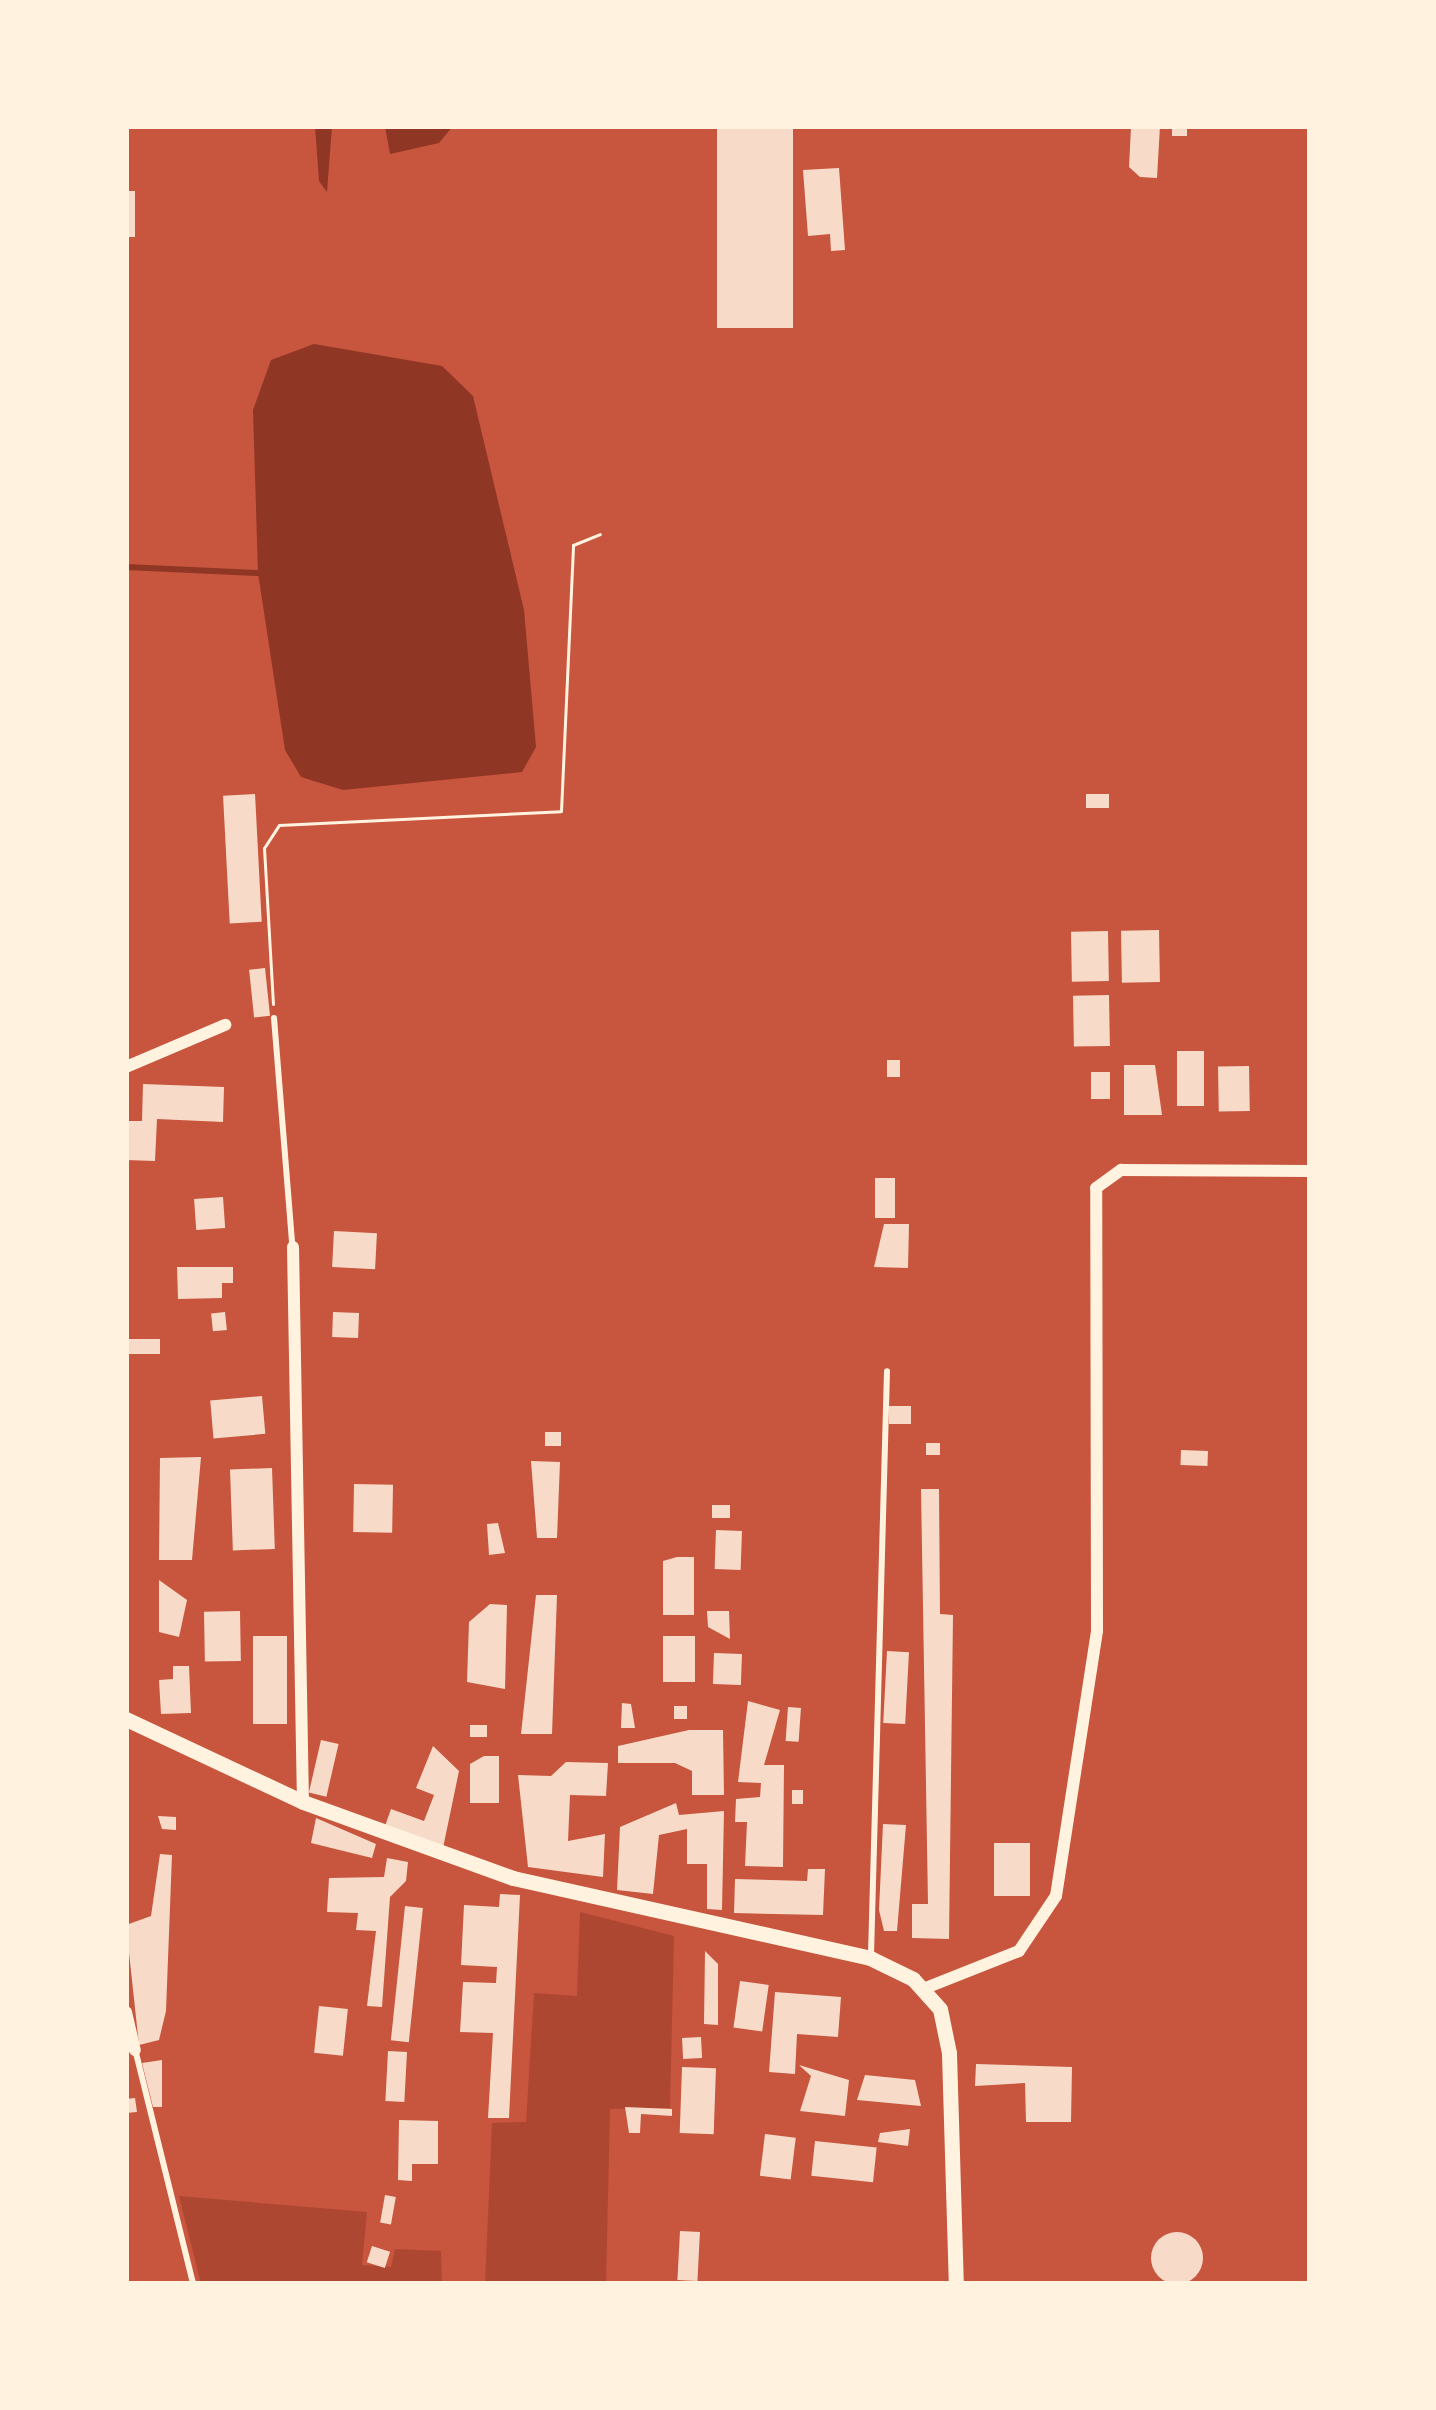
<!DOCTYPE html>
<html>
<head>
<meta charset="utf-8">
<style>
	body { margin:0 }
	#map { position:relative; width:1436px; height:2410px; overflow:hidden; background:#c8553d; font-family:"DM Sans",sans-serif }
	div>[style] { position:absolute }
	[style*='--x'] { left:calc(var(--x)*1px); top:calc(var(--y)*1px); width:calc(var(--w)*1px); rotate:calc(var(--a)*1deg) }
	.green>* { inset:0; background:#ae4732 }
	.water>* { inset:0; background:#8f3625 }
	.stream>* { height:6px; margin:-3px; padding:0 3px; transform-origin:3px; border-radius:3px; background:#8f3625 }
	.building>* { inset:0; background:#f7dbc8; transform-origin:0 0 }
	.round { border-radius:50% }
	.path>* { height:3px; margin:-1.5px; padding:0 1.5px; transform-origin:1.5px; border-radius:1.5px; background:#fff3e0 }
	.service>* { height:6px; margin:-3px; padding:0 3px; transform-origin:3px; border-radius:3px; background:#fff3e0 }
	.minor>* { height:12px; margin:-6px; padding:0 6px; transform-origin:6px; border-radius:6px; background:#fff3e0 }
	.tertiary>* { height:15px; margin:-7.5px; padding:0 7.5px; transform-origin:7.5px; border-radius:7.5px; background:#fff3e0 }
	span { translate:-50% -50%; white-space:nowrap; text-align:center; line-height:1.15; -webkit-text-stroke:9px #fff3e0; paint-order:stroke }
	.frame { position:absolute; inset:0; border:129px solid #fff3e0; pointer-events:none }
</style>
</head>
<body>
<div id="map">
	<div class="green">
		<i style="clip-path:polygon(580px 1912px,674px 1936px,670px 2108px,610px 2109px,606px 2284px,485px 2284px,492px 2123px,526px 2122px,534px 1993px,577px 1996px)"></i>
		<i style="clip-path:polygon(179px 2196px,367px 2212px,362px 2265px,391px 2267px,395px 2249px,441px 2251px,442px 2284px,201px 2284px)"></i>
	</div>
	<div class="water">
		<i style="clip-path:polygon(315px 126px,332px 126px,327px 192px,319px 181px)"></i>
		<i style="clip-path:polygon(385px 126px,453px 126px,439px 143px,390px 154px)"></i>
		<i style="clip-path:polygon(314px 344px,442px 366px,473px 396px,524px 610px,536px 747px,522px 772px,343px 790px,301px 777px,285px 750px,258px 573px,253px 410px,271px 360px)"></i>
	</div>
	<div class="stream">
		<i style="--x:126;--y:567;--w:132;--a:2.6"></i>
	</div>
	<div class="building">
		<i style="left:717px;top:126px;width:76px;height:202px"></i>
		<i style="clip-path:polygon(1160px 126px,1157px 178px,1140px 177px,1129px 167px,1131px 127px)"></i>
		<i style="left:1172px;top:126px;width:15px;height:10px"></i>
		<i style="clip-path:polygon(839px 168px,845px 250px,831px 251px,830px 234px,808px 236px,803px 170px)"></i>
		<i style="left:126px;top:191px;width:9px;height:46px"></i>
		<i style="left:255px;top:794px;width:128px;height:32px;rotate:87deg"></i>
		<i style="left:1086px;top:794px;width:23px;height:14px"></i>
		<i style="left:1159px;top:930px;width:52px;height:38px;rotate:89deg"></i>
		<i style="left:1108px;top:931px;width:50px;height:37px;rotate:89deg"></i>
		<i style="left:265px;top:968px;width:48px;height:16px;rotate:84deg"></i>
		<i style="left:1109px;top:995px;width:51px;height:36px;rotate:89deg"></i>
		<i style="left:1177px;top:1051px;width:27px;height:55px"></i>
		<i style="left:900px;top:1060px;width:17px;height:13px;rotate:90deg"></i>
		<i style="clip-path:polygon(1124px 1065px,1155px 1065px,1162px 1115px,1124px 1115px)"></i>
		<i style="left:1249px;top:1066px;width:45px;height:31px;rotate:89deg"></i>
		<i style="left:1091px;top:1072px;width:19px;height:27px"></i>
		<i style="clip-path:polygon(143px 1084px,224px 1087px,223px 1122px,157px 1119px,155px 1161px,126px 1160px,126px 1121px,142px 1121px)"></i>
		<i style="left:875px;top:1178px;width:20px;height:40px"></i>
		<i style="left:223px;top:1197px;width:31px;height:29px;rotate:86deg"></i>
		<i style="clip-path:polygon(884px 1224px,909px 1224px,908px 1268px,874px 1267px)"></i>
		<i style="left:334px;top:1231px;width:43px;height:36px;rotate:3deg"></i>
		<i style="clip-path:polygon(177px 1267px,233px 1267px,233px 1283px,222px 1283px,222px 1298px,178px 1299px)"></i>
		<i style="left:225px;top:1312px;width:18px;height:14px;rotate:84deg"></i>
		<i style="left:333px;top:1312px;width:26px;height:25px;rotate:2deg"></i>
		<i style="left:160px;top:1339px;width:15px;height:34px;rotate:90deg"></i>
		<i style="left:262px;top:1396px;width:38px;height:52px;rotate:85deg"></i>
		<i style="left:911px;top:1406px;width:18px;height:22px;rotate:90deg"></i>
		<i style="left:545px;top:1432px;width:16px;height:14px"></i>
		<i style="left:926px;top:1443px;width:14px;height:12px"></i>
		<i style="left:1181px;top:1450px;width:27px;height:15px;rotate:2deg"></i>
		<i style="clip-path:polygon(201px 1457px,192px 1560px,159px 1560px,160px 1458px)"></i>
		<i style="clip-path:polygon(531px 1461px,560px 1462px,557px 1538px,537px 1538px)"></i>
		<i style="left:272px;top:1468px;width:81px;height:42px;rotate:88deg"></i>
		<i style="left:354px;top:1484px;width:39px;height:48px;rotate:1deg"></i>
		<i style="clip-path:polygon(921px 1489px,939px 1489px,940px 1614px,953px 1615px,949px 1939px,912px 1938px,912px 1904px,928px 1904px)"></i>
		<i style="left:712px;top:1505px;width:18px;height:13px"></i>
		<i style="clip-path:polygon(498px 1523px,505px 1553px,489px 1555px,487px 1524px)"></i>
		<i style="left:716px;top:1530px;width:26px;height:39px;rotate:2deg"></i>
		<i style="clip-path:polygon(677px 1557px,694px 1557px,694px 1615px,663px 1615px,663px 1561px)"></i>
		<i style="clip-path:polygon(159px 1580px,187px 1600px,179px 1637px,159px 1632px)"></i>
		<i style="clip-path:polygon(536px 1595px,557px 1595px,552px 1734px,521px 1734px)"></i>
		<i style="clip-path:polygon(490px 1604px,507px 1605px,505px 1689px,467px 1682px,469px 1622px)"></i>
		<i style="left:240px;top:1611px;width:50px;height:36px;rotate:89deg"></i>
		<i style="clip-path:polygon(707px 1611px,729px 1611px,730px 1639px,708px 1627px)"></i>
		<i style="left:253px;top:1636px;width:34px;height:88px"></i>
		<i style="left:663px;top:1636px;width:32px;height:46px"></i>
		<i style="left:887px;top:1651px;width:22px;height:72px;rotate:3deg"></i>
		<i style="left:714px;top:1653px;width:28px;height:31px;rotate:2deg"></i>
		<i style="clip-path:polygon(173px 1666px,189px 1666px,191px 1713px,161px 1714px,159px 1680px,173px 1679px)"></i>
		<i style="clip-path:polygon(748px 1701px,780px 1710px,764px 1765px,784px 1765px,783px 1867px,745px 1866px,747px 1822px,735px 1822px,736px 1799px,760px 1797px,761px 1783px,738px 1782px)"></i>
		<i style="clip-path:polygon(622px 1703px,631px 1704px,635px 1728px,621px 1728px)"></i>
		<i style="left:674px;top:1706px;width:13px;height:13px"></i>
		<i style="left:788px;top:1707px;width:13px;height:34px;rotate:4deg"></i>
		<i style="left:470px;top:1725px;width:17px;height:12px"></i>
		<i style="clip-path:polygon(689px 1730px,723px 1730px,724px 1795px,692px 1795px,692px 1771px,675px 1763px,618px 1763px,618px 1746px)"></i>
		<i style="left:321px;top:1740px;width:18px;height:54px;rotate:13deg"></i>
		<i style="clip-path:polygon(433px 1746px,459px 1771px,443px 1848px,385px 1826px,391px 1809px,424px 1821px,434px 1795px,416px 1788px)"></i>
		<i style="clip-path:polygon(484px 1756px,499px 1756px,499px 1803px,470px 1803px,470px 1764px)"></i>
		<i style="clip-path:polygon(566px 1762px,608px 1763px,606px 1796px,570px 1795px,568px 1841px,605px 1834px,603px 1877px,528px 1867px,518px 1775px,551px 1776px)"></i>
		<i style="left:792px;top:1790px;width:11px;height:14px"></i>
		<i style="clip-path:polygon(676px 1803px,679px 1815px,724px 1811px,722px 1910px,707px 1909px,707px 1864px,687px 1864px,687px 1829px,659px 1835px,653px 1894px,617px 1890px,620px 1827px)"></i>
		<i style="clip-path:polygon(158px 1816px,176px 1817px,176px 1830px,162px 1829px)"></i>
		<i style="clip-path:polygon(316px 1818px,376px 1844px,372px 1858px,311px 1843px)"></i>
		<i style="clip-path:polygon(883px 1824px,906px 1825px,897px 1931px,884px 1931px,879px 1910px)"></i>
		<i style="left:994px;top:1843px;width:36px;height:53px"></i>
		<i style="clip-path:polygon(160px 1854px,172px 1855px,166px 2011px,159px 2040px,139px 2045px,126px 1925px,151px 1916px)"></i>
		<i style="clip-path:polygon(387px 1858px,408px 1862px,406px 1881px,390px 1897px,382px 2007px,367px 2006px,376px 1931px,356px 1930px,358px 1913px,327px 1912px,329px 1878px,384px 1877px)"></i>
		<i style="clip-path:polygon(808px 1869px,825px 1869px,823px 1915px,734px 1913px,735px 1879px,807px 1881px)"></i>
		<i style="clip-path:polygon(500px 1894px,520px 1895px,509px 2118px,488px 2118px,493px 2033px,460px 2032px,463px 1982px,496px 1983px,497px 1967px,461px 1965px,464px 1905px,499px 1907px)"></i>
		<i style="left:405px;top:1906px;width:18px;height:135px;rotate:6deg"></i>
		<i style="clip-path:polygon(705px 1951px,718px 1964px,718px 2025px,704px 2024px)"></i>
		<i style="left:740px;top:1981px;width:29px;height:47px;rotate:8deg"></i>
		<i style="clip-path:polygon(775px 1992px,841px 1997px,838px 2037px,797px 2034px,795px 2074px,769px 2072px)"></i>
		<i style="left:319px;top:2006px;width:29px;height:47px;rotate:6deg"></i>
		<i style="left:701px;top:2037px;width:21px;height:19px;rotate:87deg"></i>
		<i style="left:388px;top:2051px;width:19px;height:50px;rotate:3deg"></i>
		<i style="clip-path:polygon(162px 2060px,162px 2107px,153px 2107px,142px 2063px)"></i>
		<i style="clip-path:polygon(976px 2064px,1072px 2067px,1071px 2122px,1026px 2122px,1025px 2083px,975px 2086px)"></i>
		<i style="clip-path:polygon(799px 2065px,849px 2080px,845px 2116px,800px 2111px,811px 2076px)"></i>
		<i style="left:682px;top:2067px;width:34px;height:66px;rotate:2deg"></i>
		<i style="clip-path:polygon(865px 2075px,915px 2080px,921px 2106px,857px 2100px)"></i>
		<i style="clip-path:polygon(135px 2098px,137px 2112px,126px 2113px,126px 2099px)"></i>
		<i style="clip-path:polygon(625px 2107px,672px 2109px,672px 2116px,641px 2114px,640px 2133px,629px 2133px)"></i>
		<i style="clip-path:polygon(399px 2120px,438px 2121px,438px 2164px,412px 2164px,412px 2181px,398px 2180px)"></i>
		<i style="clip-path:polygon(910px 2129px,908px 2146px,878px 2142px,880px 2133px)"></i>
		<i style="left:765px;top:2134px;width:31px;height:42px;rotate:7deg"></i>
		<i style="left:815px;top:2141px;width:62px;height:35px;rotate:6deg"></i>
		<i style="left:385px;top:2195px;width:11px;height:28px;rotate:10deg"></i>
		<i style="left:680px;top:2231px;width:20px;height:49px;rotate:3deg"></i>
		<i class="round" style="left:1151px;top:2232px;width:52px;height:52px"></i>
		<i style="left:372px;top:2246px;width:19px;height:17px;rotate:18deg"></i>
	</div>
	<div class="path">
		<i style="--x:273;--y:1004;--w:156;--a:-93.3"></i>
		<i style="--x:264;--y:848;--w:27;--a:-57"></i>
		<i style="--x:279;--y:825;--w:282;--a:-2.8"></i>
		<i style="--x:561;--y:811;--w:266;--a:-87.4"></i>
		<i style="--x:573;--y:545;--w:29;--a:-22"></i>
	</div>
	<div class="service">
		<i style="--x:274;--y:1018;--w:227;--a:85.4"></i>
		<i style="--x:871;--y:1955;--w:584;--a:-88.43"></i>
		<i style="--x:136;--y:2053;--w:238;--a:76.1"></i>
	</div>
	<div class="minor">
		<i style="--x:126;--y:1067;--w:108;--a:-23"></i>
		<i style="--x:293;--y:1247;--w:555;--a:88.97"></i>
		<i style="--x:923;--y:1989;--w:103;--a:-21.6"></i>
		<i style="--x:1019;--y:1951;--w:66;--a:-56.1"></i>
		<i style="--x:1056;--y:1896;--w:268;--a:-81.2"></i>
		<i style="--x:1097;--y:1631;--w:443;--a:-90.1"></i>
		<i style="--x:1096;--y:1188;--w:31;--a:-36"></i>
		<i style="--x:1121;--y:1170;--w:189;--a:0.3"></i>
		<i style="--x:126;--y:2012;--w:39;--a:77"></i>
	</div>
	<div class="tertiary">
		<i style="--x:126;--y:1719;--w:195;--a:25.1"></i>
		<i style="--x:303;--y:1802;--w:223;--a:19.9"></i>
		<i style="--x:513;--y:1878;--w:366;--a:12.6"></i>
		<i style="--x:870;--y:1958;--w:48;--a:26"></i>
		<i style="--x:913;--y:1979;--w:40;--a:48"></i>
		<i style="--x:940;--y:2009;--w:45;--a:78.4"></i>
		<i style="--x:949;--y:2053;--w:231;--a:88.3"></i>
	</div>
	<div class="frame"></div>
</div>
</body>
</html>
